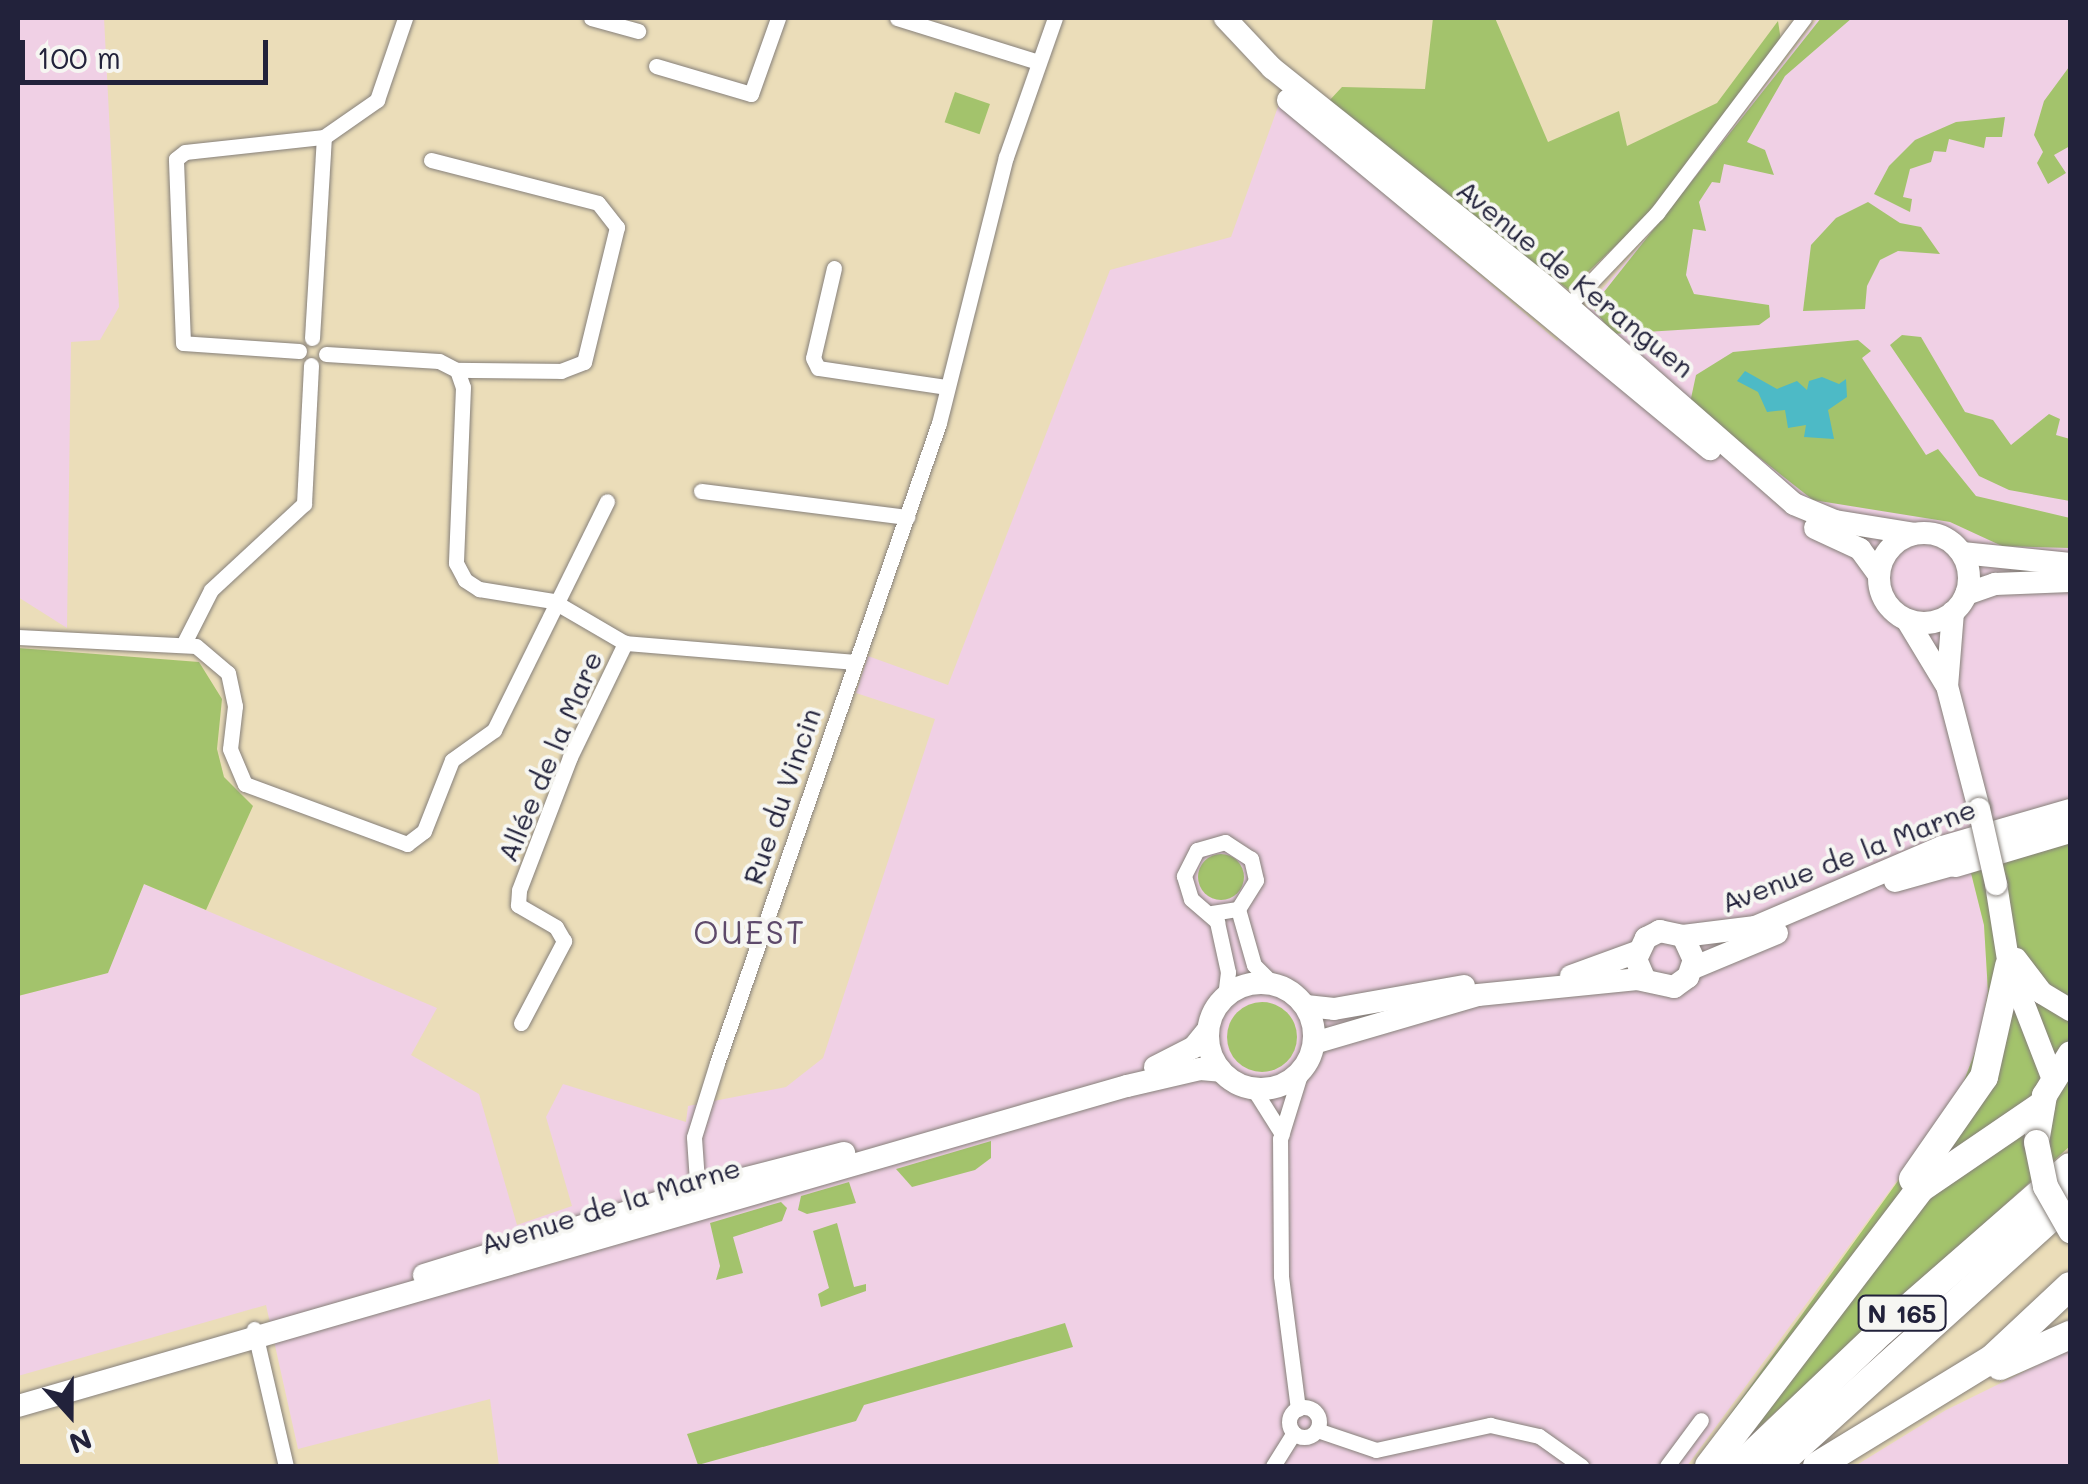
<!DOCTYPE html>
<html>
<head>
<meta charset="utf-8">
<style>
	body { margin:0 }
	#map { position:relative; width:2088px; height:1484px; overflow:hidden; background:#ebddb9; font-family:Mali,sans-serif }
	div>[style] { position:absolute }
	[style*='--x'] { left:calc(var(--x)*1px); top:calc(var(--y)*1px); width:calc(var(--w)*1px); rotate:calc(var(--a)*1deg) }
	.built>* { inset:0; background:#f0d0e5 }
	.green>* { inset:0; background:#a3c36c; transform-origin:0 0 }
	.round { border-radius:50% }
	.water>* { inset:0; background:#4dbac6 }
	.roads { filter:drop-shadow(0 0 2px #86807a) drop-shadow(0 0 2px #86807a) }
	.minor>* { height:15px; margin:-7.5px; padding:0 7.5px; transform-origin:7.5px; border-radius:7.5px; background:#fff }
	.minor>.ring { margin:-7.5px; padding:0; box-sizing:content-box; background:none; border:15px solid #fff; border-radius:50% }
	.secondary>* { height:22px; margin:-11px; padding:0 11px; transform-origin:11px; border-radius:11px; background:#fff }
	.secondary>.ring { margin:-11px; padding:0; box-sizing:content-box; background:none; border:22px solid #fff; border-radius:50% }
	.primary>* { height:25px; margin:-12.5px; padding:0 12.5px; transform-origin:12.5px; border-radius:12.5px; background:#fff }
	.trunk>* { height:28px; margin:-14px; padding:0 14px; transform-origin:14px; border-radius:14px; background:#fff }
	.bridges { filter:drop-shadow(0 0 2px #86807a) drop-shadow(0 0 2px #86807a) }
	.secondary-bridge>* { height:22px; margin:-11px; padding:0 11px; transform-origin:11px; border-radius:11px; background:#fff }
	.primary-bridge>* { height:25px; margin:-12.5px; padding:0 12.5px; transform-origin:12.5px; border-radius:12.5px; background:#fff }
	span { translate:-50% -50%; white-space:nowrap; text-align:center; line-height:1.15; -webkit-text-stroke:8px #f6f6f2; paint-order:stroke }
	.shield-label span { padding:2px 8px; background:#f6f6f2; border:2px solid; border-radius:8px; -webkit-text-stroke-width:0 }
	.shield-label { font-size:25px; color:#22223b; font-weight:700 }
	.street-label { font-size:28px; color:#22223b }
	.quarter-label { font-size:32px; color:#5e4a6b; letter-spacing:2.5px }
	.frame { position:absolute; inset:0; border:20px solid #22223b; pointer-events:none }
	.north { position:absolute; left:20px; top:1364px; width:100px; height:100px; -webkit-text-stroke:8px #f6f6f2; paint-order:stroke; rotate:159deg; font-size:28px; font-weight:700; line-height:40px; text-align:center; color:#22223b }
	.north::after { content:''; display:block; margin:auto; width:35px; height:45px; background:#22223b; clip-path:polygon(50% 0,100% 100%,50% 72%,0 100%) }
	.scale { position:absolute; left:20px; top:40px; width:248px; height:45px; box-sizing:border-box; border:5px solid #22223b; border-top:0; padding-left:12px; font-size:30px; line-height:35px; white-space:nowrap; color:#22223b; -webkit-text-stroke:8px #f6f6f2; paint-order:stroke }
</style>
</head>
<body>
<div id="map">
	<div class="built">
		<i style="clip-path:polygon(18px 18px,104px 18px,119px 307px,100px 340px,71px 342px,67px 628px,18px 597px)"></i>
		<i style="clip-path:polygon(1818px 18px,2070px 18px,2070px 822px,1971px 873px,1984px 925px,1988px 992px,1979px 1042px,1957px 1099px,1687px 1466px,499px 1466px,490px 1399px,298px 1449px,266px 1305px,18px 1376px,18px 996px,107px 973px,144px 884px,437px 1008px,411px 1055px,479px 1094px,517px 1225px,572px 1206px,546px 1117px,563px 1084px,686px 1122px,688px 1106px,786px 1087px,823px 1058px,935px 719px,856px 693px,868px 656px,948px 685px,1110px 270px,1231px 237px,1279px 104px,1557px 341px,1654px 229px)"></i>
		<i style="clip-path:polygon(2070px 1349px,2070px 1466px,1855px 1466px,1946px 1410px)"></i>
	</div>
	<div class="green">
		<i style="clip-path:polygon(1433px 18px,1495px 18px,1548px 142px,1619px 111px,1627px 146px,1717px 103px,1778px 21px,1781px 41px,1647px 216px,1569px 290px,1328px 102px,1342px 87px,1425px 89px)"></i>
		<i style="clip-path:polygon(1821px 18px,1852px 18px,1785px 76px,1747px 142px,1765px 150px,1774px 175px,1724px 164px,1720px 183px,1712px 182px,1699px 202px,1706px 231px,1693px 229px,1686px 275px,1694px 294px,1769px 305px,1770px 317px,1759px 325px,1613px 334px,1592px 307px)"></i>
		<i style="clip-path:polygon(2069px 67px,2070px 146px,2054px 155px,2066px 173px,2048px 184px,2037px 163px,2043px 152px,2034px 135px,2044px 101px)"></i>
		<i style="left:955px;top:92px;width:37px;height:32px;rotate:19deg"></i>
		<i style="clip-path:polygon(2005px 117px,2002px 137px,1986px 137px,1984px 148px,1949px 139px,1946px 152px,1934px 151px,1931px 162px,1910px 169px,1903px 197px,1912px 199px,1910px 212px,1874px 194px,1889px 166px,1915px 140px,1956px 122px)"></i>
		<i style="clip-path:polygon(1868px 202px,1900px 223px,1921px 227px,1940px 254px,1898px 251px,1880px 260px,1867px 286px,1865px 309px,1803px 311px,1811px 245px,1836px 218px)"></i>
		<i style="clip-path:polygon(1902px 335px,1921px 337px,1965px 412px,1993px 420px,2011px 445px,2049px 414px,2060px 419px,2056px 435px,2070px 439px,2070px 501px,2009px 490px,1979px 476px,1890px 345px)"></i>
		<i style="clip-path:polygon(1858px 340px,1871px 351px,1862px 358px,1926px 455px,1938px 449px,1976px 496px,2070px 518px,2070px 548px,2002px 546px,1950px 522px,1813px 500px,1690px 403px,1696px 375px,1733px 352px)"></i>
		<i style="clip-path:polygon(18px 648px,199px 662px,222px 699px,217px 749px,224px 777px,253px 806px,206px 910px,144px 884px,108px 973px,18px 996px)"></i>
		<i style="clip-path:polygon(2070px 822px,2070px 1146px,1748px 1437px,1716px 1434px,1957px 1099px,1979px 1042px,1988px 992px,1984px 925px,1971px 873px)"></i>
		<i class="round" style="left:1198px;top:854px;width:46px;height:46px"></i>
		<i class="round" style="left:1227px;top:1002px;width:70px;height:70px"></i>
		<i style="clip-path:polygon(991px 1141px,991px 1158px,975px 1170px,912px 1187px,896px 1169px)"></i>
		<i style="clip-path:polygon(849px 1182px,856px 1203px,807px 1214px,798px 1210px,801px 1196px)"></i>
		<i style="clip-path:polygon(781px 1202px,787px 1208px,782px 1221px,733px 1237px,743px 1273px,716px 1280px,720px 1266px,710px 1223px)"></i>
		<i style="clip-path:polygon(837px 1223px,854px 1287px,866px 1284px,866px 1291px,821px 1307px,818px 1294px,829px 1288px,813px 1231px)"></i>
		<i style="clip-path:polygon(1065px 1323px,1073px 1347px,864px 1405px,856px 1421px,698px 1465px,687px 1434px)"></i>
	</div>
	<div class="water">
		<i style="clip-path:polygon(1745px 371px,1777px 389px,1797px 381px,1807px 390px,1809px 381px,1822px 377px,1839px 384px,1846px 379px,1847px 397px,1828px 410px,1834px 439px,1804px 437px,1806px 425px,1788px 428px,1785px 410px,1767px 412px,1758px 392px,1737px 381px)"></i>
	</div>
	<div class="roads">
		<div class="minor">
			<i style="--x:591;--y:18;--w:49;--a:15.5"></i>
			<i style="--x:897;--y:18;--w:148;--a:17.3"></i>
			<i style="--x:656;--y:66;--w:99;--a:16.4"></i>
			<i style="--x:751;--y:94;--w:81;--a:-70.4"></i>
			<i style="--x:431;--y:160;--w:172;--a:14.4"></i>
			<i style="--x:598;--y:203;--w:31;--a:52"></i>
			<i style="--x:617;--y:227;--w:139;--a:103.7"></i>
			<i style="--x:584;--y:362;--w:25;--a:159"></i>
			<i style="--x:561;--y:371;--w:104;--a:-179.4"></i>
			<i style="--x:834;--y:268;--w:92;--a:103.1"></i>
			<i style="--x:813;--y:358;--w:11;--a:63"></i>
			<i style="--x:818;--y:368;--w:130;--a:8.4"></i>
			<i style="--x:1568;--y:306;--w:129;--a:-46.3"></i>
			<i style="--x:1657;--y:213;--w:244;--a:-53"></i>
			<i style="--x:312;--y:338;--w:201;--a:-86.6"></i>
			<i style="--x:299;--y:351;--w:116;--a:-176.1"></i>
			<i style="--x:183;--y:343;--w:184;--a:-92.2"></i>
			<i style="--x:176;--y:159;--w:11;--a:-38"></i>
			<i style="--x:185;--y:152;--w:140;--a:-6.2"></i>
			<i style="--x:324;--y:137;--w:65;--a:-34.9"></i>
			<i style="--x:377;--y:100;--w:87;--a:-71.1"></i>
			<i style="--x:326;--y:354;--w:113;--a:3.5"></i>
			<i style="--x:439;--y:361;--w:20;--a:27"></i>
			<i style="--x:457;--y:370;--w:18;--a:71"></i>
			<i style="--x:463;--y:387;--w:176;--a:92.3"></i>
			<i style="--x:456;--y:563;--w:19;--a:62"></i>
			<i style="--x:465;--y:580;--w:17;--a:33"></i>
			<i style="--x:479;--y:589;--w:75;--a:9.2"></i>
			<i style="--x:553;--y:601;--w:83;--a:30.3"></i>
			<i style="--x:701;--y:491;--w:208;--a:7.2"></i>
			<i style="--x:18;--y:637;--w:178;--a:2.9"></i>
			<i style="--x:196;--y:646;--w:42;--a:40.2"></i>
			<i style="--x:228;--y:673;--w:34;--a:78"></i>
			<i style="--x:235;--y:706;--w:43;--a:96.6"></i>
			<i style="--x:230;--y:749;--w:38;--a:67"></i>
			<i style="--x:245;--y:784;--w:173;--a:20.3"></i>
			<i style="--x:407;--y:844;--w:21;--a:-37"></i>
			<i style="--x:424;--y:831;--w:76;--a:-68.5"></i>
			<i style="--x:452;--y:760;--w:52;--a:-35.5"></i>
			<i style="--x:494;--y:730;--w:255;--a:-63.7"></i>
			<i style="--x:185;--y:641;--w:57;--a:-63"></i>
			<i style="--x:211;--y:590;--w:127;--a:-42.8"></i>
			<i style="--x:304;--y:504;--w:139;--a:-87.1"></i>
			<i style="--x:1238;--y:909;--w:58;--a:74.1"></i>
			<i style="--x:1254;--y:965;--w:25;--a:45"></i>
			<i style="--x:1212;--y:913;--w:26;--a:-9"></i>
			<i style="--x:1238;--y:909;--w:34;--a:-58"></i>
			<i style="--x:1256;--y:880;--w:22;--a:-103"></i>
			<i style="--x:1251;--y:859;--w:31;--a:-147"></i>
			<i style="--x:1225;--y:842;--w:29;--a:164"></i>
			<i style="--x:1197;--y:850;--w:29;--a:117"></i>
			<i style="--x:1184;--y:876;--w:24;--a:73"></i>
			<i style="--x:1191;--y:899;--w:35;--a:41"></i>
			<i style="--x:1217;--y:922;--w:51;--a:77.6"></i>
			<i style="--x:1228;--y:972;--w:24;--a:97"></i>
			<i style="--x:521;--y:1023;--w:93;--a:-62.3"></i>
			<i style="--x:564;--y:941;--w:16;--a:-120"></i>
			<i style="--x:556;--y:927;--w:44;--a:-149.9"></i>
			<i style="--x:518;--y:905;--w:15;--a:-86"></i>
			<i style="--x:519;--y:890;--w:142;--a:-69"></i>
			<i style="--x:570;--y:757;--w:127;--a:-64.2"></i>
			<i style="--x:625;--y:643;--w:230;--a:4.7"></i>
			<i style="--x:1253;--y:1088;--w:54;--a:57.8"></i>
			<i style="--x:698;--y:1196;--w:59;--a:-93.9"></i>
			<i style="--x:694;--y:1137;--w:77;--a:-72.7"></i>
			<i style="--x:717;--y:1063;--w:677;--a:-70.87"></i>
			<i style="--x:939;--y:423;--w:274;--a:-75.9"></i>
			<i style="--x:1006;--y:157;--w:147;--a:-70.6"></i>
			<i style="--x:254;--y:1329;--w:141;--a:76.9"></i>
			<i class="ring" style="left:1289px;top:1407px;width:15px;height:15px"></i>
			<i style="--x:1298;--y:1409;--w:134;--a:-97.3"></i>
			<i style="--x:1281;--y:1276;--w:137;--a:-90.4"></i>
			<i style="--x:1280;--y:1139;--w:71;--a:-72.8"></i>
			<i style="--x:1317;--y:1430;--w:62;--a:18.7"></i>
			<i style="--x:1376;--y:1450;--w:117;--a:-12.4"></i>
			<i style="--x:1490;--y:1425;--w:50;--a:12.7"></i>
			<i style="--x:1539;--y:1436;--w:52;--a:35.5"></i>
			<i style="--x:1273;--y:1466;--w:39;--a:-58"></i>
			<i style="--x:1667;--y:1466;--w:57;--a:-53.5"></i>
		</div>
		<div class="secondary">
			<i style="--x:1225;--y:18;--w:69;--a:46.8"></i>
			<i style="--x:1272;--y:68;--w:349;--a:38.6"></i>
			<i style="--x:1545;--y:286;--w:331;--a:41.2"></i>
			<i style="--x:1794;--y:504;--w:44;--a:22.5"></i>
			<i style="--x:1835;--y:521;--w:80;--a:9.3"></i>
			<i style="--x:1288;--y:100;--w:548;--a:39.59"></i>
			<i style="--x:1815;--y:528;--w:50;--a:25"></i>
			<i style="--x:1860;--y:549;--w:32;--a:54"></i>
			<i class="ring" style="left:1879px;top:533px;width:68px;height:68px"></i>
			<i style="--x:1962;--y:553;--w:109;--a:5.8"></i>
			<i style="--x:1966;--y:594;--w:31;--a:-19"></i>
			<i style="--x:1995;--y:584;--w:75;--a:-2.3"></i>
			<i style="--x:1953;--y:612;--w:74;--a:94.6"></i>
			<i style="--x:1947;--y:686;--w:127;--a:75.4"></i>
			<i style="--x:1907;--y:620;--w:74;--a:58.9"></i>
			<i style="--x:1895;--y:881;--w:78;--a:-15.6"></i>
			<i style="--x:1996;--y:884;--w:83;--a:81"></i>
			<i style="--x:2009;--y:966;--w:119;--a:68.8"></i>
			<i style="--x:1683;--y:936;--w:73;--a:-7.1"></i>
			<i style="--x:1755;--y:927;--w:203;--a:-23.2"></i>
			<i style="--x:1942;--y:847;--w:133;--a:-16.1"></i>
			<i style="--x:2016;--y:959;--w:43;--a:52.6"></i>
			<i style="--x:2042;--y:993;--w:33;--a:31"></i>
			<i style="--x:1693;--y:968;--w:91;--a:-22.6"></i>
			<i style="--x:1571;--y:976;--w:70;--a:-20"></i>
			<i class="ring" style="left:1208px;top:983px;width:84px;height:84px"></i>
			<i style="--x:1306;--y:1006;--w:28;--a:6"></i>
			<i style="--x:1334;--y:1009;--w:132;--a:-10"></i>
			<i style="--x:1314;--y:1043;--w:171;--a:-16.3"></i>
			<i style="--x:1478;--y:995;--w:160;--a:-5.7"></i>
			<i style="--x:1637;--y:979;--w:38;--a:12"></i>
			<i style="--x:1674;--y:987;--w:17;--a:-36"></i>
			<i style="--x:1688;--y:977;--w:18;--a:-71"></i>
			<i style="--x:1694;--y:960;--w:26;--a:-115"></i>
			<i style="--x:1683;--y:936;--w:24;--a:-168"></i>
			<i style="--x:1660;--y:931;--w:16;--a:153"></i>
			<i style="--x:1646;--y:938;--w:23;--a:115"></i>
			<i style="--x:1636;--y:959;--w:23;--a:67"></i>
			<i style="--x:1155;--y:1067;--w:44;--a:-27.1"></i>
			<i style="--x:1194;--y:1047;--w:22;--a:-51"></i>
			<i style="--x:424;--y:1275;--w:285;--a:-17.2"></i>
			<i style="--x:696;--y:1191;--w:153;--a:-14.4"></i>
			<i style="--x:18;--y:1406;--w:1154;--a:-16.1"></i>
			<i style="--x:1127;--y:1086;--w:75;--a:-13.1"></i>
			<i style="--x:1200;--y:1069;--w:21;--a:5"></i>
		</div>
		<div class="primary">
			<i style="--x:2036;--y:1142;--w:48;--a:-80.3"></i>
			<i style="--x:2044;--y:1095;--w:49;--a:-58.2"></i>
		</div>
		<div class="trunk">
			<i style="--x:1955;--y:863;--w:120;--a:-16.5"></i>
			<i style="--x:1913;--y:1179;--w:124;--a:-55.2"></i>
			<i style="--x:1984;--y:1077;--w:114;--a:-77.3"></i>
			<i style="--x:2000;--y:1366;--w:77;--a:-23.9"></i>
			<i style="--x:1709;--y:1466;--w:350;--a:-52.7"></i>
			<i style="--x:1921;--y:1188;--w:145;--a:-34.3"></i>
			<i style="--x:1740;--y:1466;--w:196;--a:-43.6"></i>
			<i style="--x:1882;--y:1331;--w:249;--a:-41.1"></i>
			<i style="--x:1776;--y:1466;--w:396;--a:-42.1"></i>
			<i style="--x:1817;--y:1466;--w:206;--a:-31.5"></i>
			<i style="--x:1993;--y:1358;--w:105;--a:-43.1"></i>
		</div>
	</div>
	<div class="bridges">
		<div class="secondary-bridge">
			<i style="--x:1979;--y:809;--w:77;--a:77.2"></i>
		</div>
		<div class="primary-bridge">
			<i style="--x:2036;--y:1142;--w:45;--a:78.4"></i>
			<i style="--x:2045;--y:1186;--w:51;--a:60.4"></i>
		</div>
	</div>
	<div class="shield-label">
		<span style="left:1902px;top:1313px">N 165</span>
	</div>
	<div class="street-label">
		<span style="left:1576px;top:278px;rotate:39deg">Avenue de Keranguen</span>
		<span style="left:549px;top:756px;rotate:-67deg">Allée de la Mare</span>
		<span style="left:781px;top:796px;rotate:-71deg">Rue du Vincin</span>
		<span style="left:1848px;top:855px;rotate:-21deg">Avenue de la Marne</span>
		<span style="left:610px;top:1205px;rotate:-17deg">Avenue de la Marne</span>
	</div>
	<div class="quarter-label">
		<span style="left:750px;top:931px">OUEST</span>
	</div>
	<div class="frame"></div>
	<div class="north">N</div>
	<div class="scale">100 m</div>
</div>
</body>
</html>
